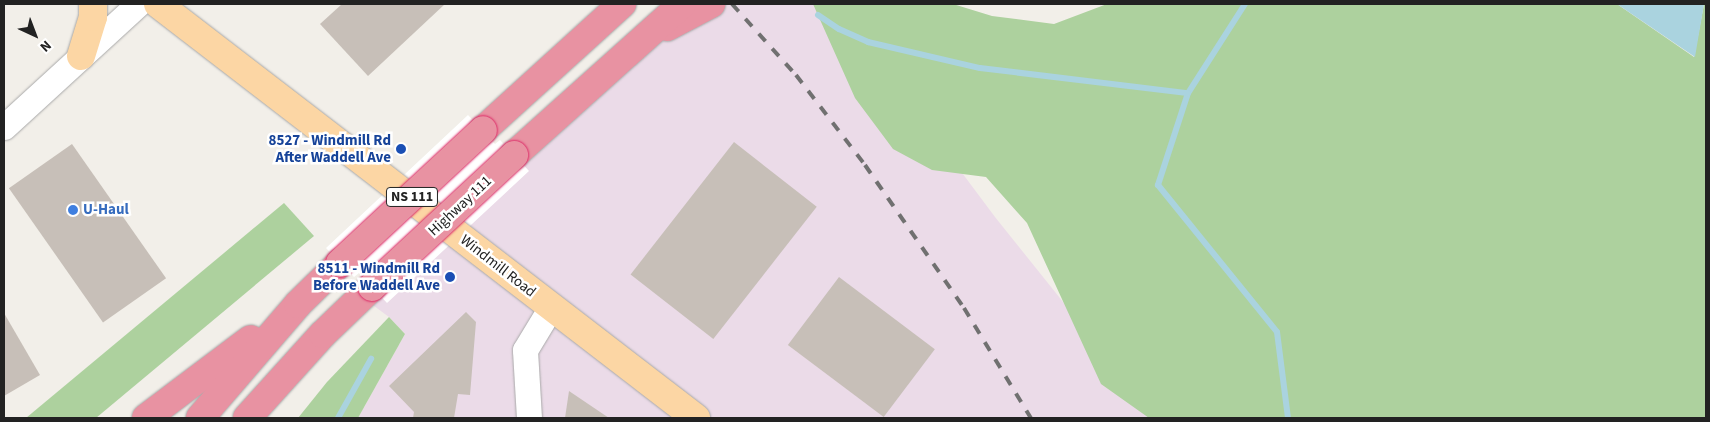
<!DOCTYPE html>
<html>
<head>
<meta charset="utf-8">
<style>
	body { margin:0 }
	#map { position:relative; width:1710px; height:422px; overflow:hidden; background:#f2efe9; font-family:"Source Sans 3",sans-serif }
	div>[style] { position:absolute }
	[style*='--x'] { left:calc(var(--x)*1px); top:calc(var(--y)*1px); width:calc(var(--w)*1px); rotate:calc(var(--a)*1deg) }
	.industrial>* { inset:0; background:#ebdbe8 }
	.forest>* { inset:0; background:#add19e }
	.water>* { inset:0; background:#aad3df }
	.pier>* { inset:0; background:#fff }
	.stream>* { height:6px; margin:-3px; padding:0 3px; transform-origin:3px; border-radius:3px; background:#aad3df }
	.building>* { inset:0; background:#c7bfb8; transform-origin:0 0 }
	.roads { filter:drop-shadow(0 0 1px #a9a9a9) drop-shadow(0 0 1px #a9a9a9) }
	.minor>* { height:25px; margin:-12.5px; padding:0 12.5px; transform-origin:12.5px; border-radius:12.5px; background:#fff }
	.major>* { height:28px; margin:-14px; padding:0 14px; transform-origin:14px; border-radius:14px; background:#fcd6a4 }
	.highway>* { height:28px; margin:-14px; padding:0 14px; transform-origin:14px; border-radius:14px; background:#e892a2 }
	.rail>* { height:4px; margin-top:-2px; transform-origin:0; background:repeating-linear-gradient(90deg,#707070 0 10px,transparent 0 20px) }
	.bridges { filter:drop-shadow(0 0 1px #dc2a67) drop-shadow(0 0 1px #dc2a67) }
	.highway-bridge>* { height:28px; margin:-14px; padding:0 14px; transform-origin:14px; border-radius:14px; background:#e892a2 }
	.dots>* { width:14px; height:14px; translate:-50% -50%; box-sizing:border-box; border:2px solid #fff; border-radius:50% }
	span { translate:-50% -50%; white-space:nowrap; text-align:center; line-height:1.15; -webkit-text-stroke:5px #fff; paint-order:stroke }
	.shield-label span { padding:1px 4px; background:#fff; border:1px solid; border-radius:4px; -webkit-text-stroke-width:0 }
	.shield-label { font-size:14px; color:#222; font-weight:700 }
	.transit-label { font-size:15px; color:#164399; font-weight:700 }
	.right { translate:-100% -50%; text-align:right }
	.street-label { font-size:15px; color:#222 }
	.shop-label { font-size:15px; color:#366cbe; font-weight:700 }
	.left { translate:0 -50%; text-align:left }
	.frame { position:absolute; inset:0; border:5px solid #222; pointer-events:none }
	.north { position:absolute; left:10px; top:10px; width:50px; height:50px; -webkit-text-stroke:4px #fff; paint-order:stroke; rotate:137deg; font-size:14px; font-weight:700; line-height:20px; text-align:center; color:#222 }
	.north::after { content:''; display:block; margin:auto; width:18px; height:22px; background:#222; clip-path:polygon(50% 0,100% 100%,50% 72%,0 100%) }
</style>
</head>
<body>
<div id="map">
	<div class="industrial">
		<i style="clip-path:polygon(663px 4px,836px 4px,995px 217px,1156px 418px,358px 418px,405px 334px,389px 317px,351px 289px)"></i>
	</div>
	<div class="forest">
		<i style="clip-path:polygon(813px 4px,953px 4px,992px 16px,1054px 24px,1107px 4px,1617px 4px,1694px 57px,1704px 4px,1706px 4px,1706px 418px,1149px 418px,1101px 384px,1027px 223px,986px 177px,932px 170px,893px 149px,855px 98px)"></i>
		<i style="clip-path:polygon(284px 203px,314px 236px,96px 418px,26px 418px)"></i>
		<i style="clip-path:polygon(389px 317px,405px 334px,358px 418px,298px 418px,327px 382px)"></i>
	</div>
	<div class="water">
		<i style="clip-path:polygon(1617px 4px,1704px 4px,1695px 57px)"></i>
	</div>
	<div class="pier">
		<i style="clip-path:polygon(468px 115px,495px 144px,500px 140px,529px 171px,387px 303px,359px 273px,354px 277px,326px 248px)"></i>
	</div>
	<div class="stream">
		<i style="--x:1245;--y:4;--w:106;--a:122.6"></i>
		<i style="--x:1188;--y:93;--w:97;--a:108.1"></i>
		<i style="--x:1158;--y:185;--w:189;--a:51"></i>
		<i style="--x:1277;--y:332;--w:87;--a:82.7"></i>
		<i style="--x:818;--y:15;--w:25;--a:34"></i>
		<i style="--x:839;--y:29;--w:32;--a:24"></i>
		<i style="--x:868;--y:42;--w:115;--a:13.1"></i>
		<i style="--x:980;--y:68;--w:209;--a:6.9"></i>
		<i style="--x:338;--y:418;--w:68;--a:-60.8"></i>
	</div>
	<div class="building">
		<i style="clip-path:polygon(342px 4px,445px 4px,368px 76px,320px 24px)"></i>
		<i style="left:734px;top:142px;width:105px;height:168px;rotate:38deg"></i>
		<i style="left:72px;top:144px;width:164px;height:77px;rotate:55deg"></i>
		<i style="left:839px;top:277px;width:120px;height:85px;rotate:37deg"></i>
		<i style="clip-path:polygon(466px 312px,476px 322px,470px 395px,458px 394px,454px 418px,413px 418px,414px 412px,389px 386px)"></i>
		<i style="clip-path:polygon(4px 313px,40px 375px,4px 396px)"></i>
		<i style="clip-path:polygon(569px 391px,609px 418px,565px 418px)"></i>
	</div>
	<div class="roads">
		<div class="minor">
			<i style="--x:4;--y:127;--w:182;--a:-42.5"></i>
			<i style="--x:529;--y:418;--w:68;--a:-93.4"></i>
			<i style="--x:525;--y:350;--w:50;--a:-58.8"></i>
		</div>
		<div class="major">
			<i style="--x:158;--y:4;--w:679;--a:37.58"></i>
			<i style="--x:81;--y:56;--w:41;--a:-72.9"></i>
			<i style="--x:93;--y:17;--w:13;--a:-90"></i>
		</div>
		<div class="highway">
			<i style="--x:667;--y:27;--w:50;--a:-27.6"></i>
			<i style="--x:483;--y:130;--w:188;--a:-42.2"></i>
			<i style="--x:514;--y:155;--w:226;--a:-41.9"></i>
			<i style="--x:146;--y:418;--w:131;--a:-37"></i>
			<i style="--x:200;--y:418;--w:150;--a:-49.3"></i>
			<i style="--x:298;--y:304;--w:59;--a:-44.3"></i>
			<i style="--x:247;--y:418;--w:113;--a:-47.9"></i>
			<i style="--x:323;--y:334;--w:68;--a:-43.8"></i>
		</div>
	</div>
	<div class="rail">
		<i style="--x:732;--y:4;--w:96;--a:48"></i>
		<i style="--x:796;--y:75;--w:113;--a:52.5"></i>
		<i style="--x:865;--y:165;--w:174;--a:55.3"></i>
		<i style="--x:964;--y:308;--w:129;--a:58.7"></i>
	</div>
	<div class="bridges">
		<div class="highway-bridge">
			<i style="--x:340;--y:263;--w:195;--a:-42.9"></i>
			<i style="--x:372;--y:287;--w:194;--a:-42.9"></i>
		</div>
	</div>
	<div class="dots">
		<i style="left:401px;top:149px;background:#1a4fb4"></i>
		<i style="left:73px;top:210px;background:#3f7fe0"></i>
		<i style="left:450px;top:277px;background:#1a4fb4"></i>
	</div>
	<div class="shield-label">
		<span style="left:412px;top:197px">NS 111</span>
	</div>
	<div class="transit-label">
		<span class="right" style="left:391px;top:149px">8527 - Windmill Rd<br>After Waddell Ave</span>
		<span class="right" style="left:440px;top:277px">8511 - Windmill Rd<br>Before Waddell Ave</span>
	</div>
	<div class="street-label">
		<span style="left:460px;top:206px;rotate:-43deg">Highway 111</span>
		<span style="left:498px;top:266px;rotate:38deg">Windmill Road</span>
	</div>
	<div class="shop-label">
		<span class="left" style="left:83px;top:210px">U-Haul</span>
	</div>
	<div class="frame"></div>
	<div class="north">N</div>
</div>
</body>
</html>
